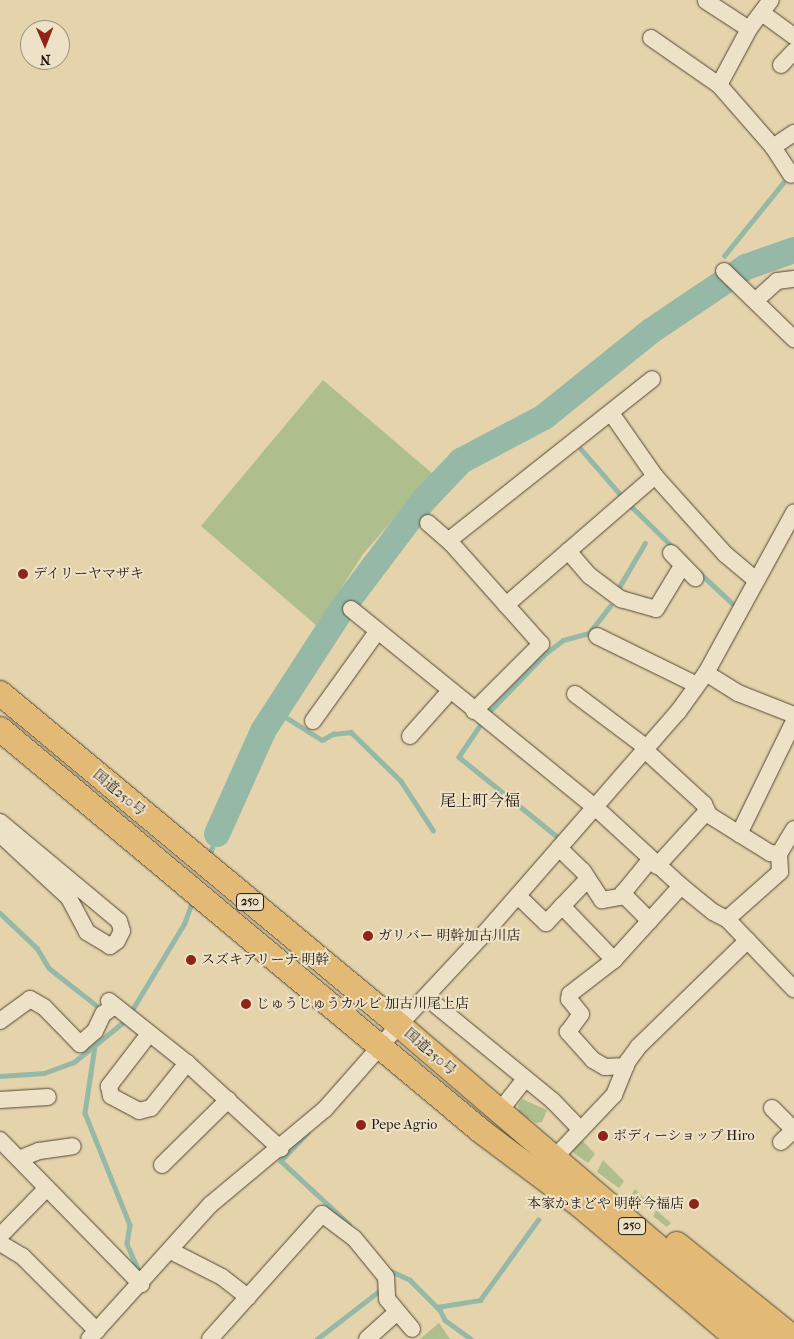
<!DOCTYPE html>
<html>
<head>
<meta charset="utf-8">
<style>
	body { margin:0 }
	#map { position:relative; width:794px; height:1339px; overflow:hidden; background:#e4d3ab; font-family:"IM FELL French Canon","Noto Serif JP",serif }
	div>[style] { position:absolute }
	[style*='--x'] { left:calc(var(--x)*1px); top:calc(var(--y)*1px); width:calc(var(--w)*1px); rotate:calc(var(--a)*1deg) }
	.green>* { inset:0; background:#afbe8d }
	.stream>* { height:4.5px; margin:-2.25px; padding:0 2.25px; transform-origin:2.25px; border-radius:2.25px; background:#95b8a7 }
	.river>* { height:26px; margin:-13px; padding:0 13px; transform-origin:13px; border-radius:13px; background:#95b8a7 }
	.roads { filter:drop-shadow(0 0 1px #524735) drop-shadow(0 0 1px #524735) }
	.minor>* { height:16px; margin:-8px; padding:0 8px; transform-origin:8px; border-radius:8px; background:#ede2c8 }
	.highway>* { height:24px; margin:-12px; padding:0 12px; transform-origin:12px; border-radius:12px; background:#e2ba76 }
	.dots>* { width:14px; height:14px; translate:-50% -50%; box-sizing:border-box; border:2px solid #ede2c8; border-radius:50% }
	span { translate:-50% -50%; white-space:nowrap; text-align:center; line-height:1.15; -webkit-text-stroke:4px #ede2c8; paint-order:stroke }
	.shield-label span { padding:1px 4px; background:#ede2c8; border:1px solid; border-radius:4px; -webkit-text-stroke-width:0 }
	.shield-label { font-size:12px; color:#22180e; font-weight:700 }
	.poi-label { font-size:14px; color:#22180e }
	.left { translate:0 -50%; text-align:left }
	.right { translate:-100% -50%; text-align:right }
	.street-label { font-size:14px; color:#22180e }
	.quarter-label { font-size:16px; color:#22180e }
	.north { position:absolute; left:20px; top:20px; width:50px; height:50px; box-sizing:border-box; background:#ede2c8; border:1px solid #9c917e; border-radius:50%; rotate:179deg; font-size:14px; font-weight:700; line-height:20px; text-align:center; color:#22180e }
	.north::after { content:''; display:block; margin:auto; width:18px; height:22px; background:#8f2418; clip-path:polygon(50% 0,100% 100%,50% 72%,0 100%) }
</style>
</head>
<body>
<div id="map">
	<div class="green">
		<i style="clip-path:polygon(323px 380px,433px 474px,363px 554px,317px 626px,201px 526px)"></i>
		<i style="clip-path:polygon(522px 1099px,547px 1110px,542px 1122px,536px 1123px,519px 1112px,518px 1105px)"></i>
		<i style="clip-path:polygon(580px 1138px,595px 1154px,588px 1163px,571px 1151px)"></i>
		<i style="clip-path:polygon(603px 1160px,624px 1181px,619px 1188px,597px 1172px)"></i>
		<i style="clip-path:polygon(635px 1189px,647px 1201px,643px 1207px,629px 1198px)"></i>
		<i style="clip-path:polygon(656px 1210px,671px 1223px,667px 1227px,653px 1216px)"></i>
		<i style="clip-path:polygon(439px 1323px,450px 1339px,420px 1339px)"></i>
	</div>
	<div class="stream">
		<i style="--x:724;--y:256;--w:94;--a:-51.1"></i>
		<i style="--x:581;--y:449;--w:61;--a:49"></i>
		<i style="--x:631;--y:506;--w:60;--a:44.3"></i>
		<i style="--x:700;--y:573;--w:44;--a:43.2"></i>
		<i style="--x:618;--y:589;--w:53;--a:-59.6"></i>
		<i style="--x:276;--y:711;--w:54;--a:32.2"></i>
		<i style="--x:322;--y:740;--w:13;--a:-29"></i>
		<i style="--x:333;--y:734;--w:18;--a:-6"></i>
		<i style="--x:351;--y:732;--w:70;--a:44.4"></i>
		<i style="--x:401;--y:781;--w:59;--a:56.9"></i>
		<i style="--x:487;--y:714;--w:85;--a:-46"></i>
		<i style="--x:546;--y:653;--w:21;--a:-37"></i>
		<i style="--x:563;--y:640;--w:27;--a:-15"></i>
		<i style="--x:589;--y:633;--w:34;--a:-52"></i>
		<i style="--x:482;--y:723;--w:41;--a:124.1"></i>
		<i style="--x:459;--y:757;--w:129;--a:39"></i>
		<i style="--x:209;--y:856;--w:23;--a:-70"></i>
		<i style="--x:0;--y:913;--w:51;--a:43.4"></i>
		<i style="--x:37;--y:948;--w:23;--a:59"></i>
		<i style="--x:49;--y:968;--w:60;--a:38.2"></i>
		<i style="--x:95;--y:1046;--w:68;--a:98.5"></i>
		<i style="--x:85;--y:1113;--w:121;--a:68.1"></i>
		<i style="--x:130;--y:1225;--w:19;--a:99"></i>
		<i style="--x:127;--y:1244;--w:32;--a:66"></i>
		<i style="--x:0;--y:1076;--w:44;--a:-3.9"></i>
		<i style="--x:44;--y:1073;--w:32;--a:-20"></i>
		<i style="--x:74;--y:1062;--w:67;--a:-38.9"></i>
		<i style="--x:126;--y:1020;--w:112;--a:-58.9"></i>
		<i style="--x:184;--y:924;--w:27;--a:-70"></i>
		<i style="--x:308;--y:1133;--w:39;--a:134"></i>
		<i style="--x:281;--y:1161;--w:93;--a:42.8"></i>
		<i style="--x:391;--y:1271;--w:21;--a:25"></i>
		<i style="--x:410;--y:1280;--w:42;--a:45"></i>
		<i style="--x:440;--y:1310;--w:11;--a:63"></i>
		<i style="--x:445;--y:1320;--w:32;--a:36"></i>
		<i style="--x:437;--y:1307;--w:44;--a:-9.2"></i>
		<i style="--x:480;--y:1300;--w:99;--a:-54.1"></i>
		<i style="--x:317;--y:1339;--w:83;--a:-37.7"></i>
	</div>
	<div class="river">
		<i style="--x:217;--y:834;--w:113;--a:-65.9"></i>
		<i style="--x:263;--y:731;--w:149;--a:-57.1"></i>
		<i style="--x:344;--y:606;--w:133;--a:-53"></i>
		<i style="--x:424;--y:500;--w:54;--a:-46.5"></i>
		<i style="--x:461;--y:461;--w:94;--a:-27.9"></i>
		<i style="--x:544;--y:417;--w:137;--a:-38.8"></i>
		<i style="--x:651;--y:331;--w:115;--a:-34"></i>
		<i style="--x:746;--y:267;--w:51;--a:-19.5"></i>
	</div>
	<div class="roads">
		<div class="minor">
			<i style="--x:706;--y:1;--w:51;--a:33.1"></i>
			<i style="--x:762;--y:13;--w:39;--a:36"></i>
			<i style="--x:651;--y:38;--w:83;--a:34.7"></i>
			<i style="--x:719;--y:85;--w:82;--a:48.9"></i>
			<i style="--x:773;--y:147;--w:33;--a:57"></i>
			<i style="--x:781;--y:65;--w:19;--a:-47"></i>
			<i style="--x:719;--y:85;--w:64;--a:-61.8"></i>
			<i style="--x:749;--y:29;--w:36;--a:-53"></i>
			<i style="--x:773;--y:147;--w:25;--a:-34"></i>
			<i style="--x:724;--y:271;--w:98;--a:44.2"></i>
			<i style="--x:755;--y:301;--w:30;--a:-42"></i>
			<i style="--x:777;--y:281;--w:17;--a:-7"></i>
			<i style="--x:611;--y:413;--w:77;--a:55.1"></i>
			<i style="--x:655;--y:476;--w:105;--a:48.1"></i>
			<i style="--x:725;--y:554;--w:39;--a:40"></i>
			<i style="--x:428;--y:523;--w:30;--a:41"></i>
			<i style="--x:568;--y:551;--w:33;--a:49"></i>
			<i style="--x:590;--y:576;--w:39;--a:37"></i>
			<i style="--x:621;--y:599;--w:36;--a:16"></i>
			<i style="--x:656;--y:609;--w:50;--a:-58.8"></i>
			<i style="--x:671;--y:553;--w:35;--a:46"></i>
			<i style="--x:506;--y:605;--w:197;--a:-40.9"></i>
			<i style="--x:351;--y:609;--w:314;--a:39.1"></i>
			<i style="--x:595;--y:807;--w:117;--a:42.6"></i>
			<i style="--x:681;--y:886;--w:41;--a:39.1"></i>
			<i style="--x:713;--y:912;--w:16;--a:27"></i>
			<i style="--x:727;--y:919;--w:97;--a:46.3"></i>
			<i style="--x:597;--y:636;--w:111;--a:26.1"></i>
			<i style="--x:706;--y:673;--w:38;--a:32"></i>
			<i style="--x:738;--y:693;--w:60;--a:21.4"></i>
			<i style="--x:575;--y:694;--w:90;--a:36.9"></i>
			<i style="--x:474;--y:711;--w:95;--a:-45"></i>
			<i style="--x:541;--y:644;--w:135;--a:-131.7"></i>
			<i style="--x:451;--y:543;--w:6;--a:-72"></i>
			<i style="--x:453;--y:537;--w:254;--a:-38.4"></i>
			<i style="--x:313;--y:721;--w:110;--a:-54.3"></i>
			<i style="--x:410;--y:736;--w:60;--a:-48.4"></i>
			<i style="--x:645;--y:750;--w:80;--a:42.5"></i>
			<i style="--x:704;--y:804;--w:12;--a:66"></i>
			<i style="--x:709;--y:815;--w:72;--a:31.9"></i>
			<i style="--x:770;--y:853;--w:9;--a:6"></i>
			<i style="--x:0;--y:822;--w:155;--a:39.8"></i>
			<i style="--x:119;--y:921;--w:10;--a:73"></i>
			<i style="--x:122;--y:931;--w:11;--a:117"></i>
			<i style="--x:117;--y:941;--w:9;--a:144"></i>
			<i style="--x:110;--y:946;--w:27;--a:-149"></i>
			<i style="--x:87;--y:932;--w:38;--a:-118"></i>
			<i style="--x:69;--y:898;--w:94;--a:-137.2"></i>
			<i style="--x:739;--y:834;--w:126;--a:-64"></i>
			<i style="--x:559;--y:848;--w:33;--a:44"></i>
			<i style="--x:583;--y:871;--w:35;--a:57"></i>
			<i style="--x:602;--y:900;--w:23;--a:-10"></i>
			<i style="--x:625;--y:896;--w:35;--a:45"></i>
			<i style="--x:657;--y:866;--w:74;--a:-47.7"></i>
			<i style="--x:518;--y:896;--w:39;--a:44"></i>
			<i style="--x:546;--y:923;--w:59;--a:-46.4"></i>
			<i style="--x:625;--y:896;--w:4;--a:-124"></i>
			<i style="--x:623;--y:893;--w:43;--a:-50.7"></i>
			<i style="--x:562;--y:906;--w:75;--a:46.1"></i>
			<i style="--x:727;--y:919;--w:71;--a:-41.6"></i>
			<i style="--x:780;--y:872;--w:18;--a:-93"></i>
			<i style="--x:779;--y:854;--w:29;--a:-59"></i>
			<i style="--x:426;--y:997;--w:164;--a:39.3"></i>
			<i style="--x:553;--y:1101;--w:40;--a:46"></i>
			<i style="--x:109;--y:1001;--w:100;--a:38.5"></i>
			<i style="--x:187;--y:1063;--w:127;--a:42.5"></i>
			<i style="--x:0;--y:1021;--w:37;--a:-36"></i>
			<i style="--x:30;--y:999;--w:16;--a:30"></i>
			<i style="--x:44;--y:1007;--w:52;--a:45.8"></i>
			<i style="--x:80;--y:1044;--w:20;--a:-41"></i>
			<i style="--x:95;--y:1031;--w:19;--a:-65"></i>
			<i style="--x:103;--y:1014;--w:14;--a:-34"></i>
			<i style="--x:149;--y:1034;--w:66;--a:127.6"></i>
			<i style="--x:109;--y:1086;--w:10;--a:79"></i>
			<i style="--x:111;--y:1096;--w:32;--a:28"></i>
			<i style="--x:139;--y:1111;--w:12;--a:-14"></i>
			<i style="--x:151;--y:1108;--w:58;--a:-51.3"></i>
			<i style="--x:626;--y:1066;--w:21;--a:177"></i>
			<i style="--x:605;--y:1067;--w:14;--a:-150"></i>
			<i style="--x:593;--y:1060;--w:38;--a:-132"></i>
			<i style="--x:568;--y:1032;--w:22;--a:-54"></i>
			<i style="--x:581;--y:1014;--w:19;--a:-129"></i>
			<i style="--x:569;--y:999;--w:5;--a:-79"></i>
			<i style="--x:570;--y:994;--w:56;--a:-37.7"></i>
			<i style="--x:614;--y:960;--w:100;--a:-47.8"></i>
			<i style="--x:0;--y:1100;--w:48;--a:-3.6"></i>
			<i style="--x:772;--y:1108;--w:31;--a:45"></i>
			<i style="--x:499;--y:1112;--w:42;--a:-51.8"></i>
			<i style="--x:0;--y:1140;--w:202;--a:45.6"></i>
			<i style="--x:781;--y:1142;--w:18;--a:-43"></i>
			<i style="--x:557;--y:1155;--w:83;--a:-46.5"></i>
			<i style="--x:614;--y:1095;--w:37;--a:-68"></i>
			<i style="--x:628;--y:1061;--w:17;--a:-54"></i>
			<i style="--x:638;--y:1047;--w:153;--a:-44.2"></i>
			<i style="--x:19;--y:1159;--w:22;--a:-22"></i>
			<i style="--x:39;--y:1151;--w:34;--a:-8"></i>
			<i style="--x:162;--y:1165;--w:93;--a:-44.6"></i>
			<i style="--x:0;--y:1236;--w:67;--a:-45.6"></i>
			<i style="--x:0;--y:1243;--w:26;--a:31"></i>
			<i style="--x:22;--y:1256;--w:106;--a:45"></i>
			<i style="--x:171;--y:1251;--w:57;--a:27"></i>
			<i style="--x:222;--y:1277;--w:33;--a:38"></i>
			<i style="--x:89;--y:1339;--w:181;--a:-47.9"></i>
			<i style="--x:210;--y:1205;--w:150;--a:-39.9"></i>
			<i style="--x:325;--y:1109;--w:112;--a:-48.6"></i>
			<i style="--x:399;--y:1025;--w:125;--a:-47"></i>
			<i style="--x:484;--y:934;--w:295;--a:-48.9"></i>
			<i style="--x:678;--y:712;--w:48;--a:-54.3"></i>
			<i style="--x:706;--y:673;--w:183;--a:-61.3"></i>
			<i style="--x:210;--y:1339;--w:168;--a:-48.1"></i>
			<i style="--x:322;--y:1214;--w:40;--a:37"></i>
			<i style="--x:354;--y:1238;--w:50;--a:50.6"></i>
			<i style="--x:386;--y:1277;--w:22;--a:87"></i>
			<i style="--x:387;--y:1299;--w:39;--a:50"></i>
			<i style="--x:367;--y:1339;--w:40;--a:-42"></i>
		</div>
		<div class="highway">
			<i style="--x:0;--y:693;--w:519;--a:39.76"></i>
			<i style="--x:399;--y:1025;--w:482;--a:40.6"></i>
			<i style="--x:0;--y:729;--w:627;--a:39.89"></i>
			<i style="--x:481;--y:1131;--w:125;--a:36.9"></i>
			<i style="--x:581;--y:1206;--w:206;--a:40.3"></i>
			<i style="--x:677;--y:1244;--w:150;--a:38.8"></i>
		</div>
	</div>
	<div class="dots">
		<i style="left:23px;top:574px;background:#8f2418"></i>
		<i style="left:368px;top:936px;background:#8f2418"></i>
		<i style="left:191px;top:960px;background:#8f2418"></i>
		<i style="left:246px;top:1004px;background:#8f2418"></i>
		<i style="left:361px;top:1125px;background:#8f2418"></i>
		<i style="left:603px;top:1136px;background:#8f2418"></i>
		<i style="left:694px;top:1204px;background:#8f2418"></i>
	</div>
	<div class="shield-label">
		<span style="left:250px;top:902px">250</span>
		<span style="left:632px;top:1226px">250</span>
	</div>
	<div class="poi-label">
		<span class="left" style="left:33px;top:574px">デイリーヤマザキ</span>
		<span class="left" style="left:378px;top:936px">ガリバー 明幹加古川店</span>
		<span class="left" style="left:201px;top:960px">スズキアリーナ 明幹</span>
		<span class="left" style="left:256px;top:1004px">じゅうじゅうカルビ 加古川尾上店</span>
		<span class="left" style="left:371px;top:1125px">Pepe Agrio</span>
		<span class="left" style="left:613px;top:1136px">ボディーショップ Hiro</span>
		<span class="right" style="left:684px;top:1204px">本家かまどや 明幹今福店</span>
	</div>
	<div class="street-label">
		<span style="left:119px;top:793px;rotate:40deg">国道250号</span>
		<span style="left:430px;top:1052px;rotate:41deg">国道250号</span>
	</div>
	<div class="quarter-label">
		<span style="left:480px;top:801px">尾上町今福</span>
	</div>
	<div class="north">N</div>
</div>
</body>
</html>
